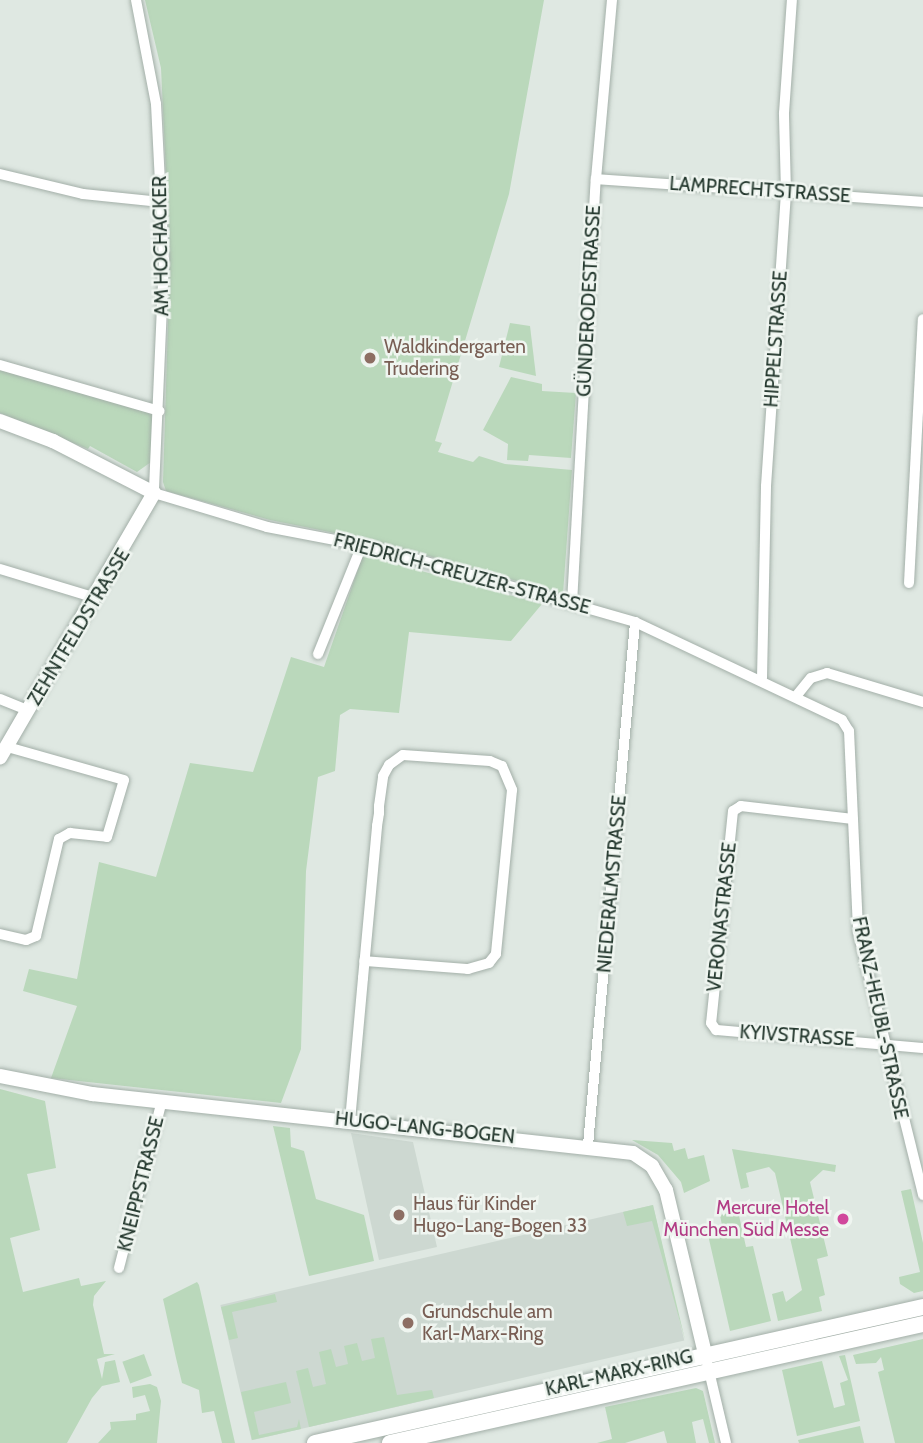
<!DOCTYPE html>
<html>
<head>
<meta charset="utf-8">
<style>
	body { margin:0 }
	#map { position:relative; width:923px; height:1443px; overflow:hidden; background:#dfe8e2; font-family:Cabin,sans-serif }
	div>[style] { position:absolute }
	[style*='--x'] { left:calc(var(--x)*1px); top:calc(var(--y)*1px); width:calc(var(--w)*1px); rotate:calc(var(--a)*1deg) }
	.built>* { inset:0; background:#cdd8d1; transform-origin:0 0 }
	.green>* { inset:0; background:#bad8bb; transform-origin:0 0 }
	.roads { filter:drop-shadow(0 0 2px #a3afa8) drop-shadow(0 0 2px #a3afa8) }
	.minor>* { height:10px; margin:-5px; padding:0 5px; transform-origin:5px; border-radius:5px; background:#fff }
	.tertiary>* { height:14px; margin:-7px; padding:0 7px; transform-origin:7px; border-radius:7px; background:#fff }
	.secondary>* { height:16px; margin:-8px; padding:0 8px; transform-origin:8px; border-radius:8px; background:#fff }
	.dots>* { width:19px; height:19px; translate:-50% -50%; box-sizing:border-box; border:4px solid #eff5f0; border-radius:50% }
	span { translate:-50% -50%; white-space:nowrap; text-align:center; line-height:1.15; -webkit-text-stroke:5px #eff5f0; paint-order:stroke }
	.street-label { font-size:19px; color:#22362c }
	.education-label { font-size:19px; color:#785e54 }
	.left { translate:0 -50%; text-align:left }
	.hotel-label { font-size:19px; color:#b23c85 }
	.right { translate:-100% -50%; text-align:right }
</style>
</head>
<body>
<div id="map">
	<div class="built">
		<i style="clip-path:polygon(351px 1133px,413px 1142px,437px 1247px,379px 1260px)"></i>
		<i style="left:653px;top:1205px;width:139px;height:444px;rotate:77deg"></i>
	</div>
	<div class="green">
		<i style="clip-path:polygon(145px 0,544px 0,509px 194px,435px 441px,442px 443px,438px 452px,473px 462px,479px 456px,505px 464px,572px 470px,563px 594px,379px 542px,270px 520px,166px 491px,163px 482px,170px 259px,161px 68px)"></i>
		<i style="clip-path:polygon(510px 323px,530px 326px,536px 376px,499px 367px)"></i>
		<i style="clip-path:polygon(0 369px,152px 413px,151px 462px,137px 472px,90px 446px,88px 449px,0 413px)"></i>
		<i style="clip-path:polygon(511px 377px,542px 384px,542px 391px,576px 393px,571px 458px,529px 455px,528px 461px,507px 460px,508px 444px,483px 430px)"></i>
		<i style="clip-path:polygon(363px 555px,542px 604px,511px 641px,409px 632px,399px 713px,350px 709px,340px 715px,335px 771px,318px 777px,306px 871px,301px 1049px,281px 1103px,51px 1078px,77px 1006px,23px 991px,29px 969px,77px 979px,99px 862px,156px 877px,190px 763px,253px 772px,291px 657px,324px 667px)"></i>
		<i style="clip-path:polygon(0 1089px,45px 1101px,56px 1168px,27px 1174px,40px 1230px,10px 1238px,23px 1292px,79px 1278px,81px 1286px,106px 1281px,94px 1296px,93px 1305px,104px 1354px,115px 1354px,97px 1359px,102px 1379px,105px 1362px,115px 1360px,120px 1382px,102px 1386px,92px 1398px,67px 1443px,0 1443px)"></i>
		<i style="clip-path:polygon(273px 1126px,290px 1128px,291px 1147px,304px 1151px,316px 1199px,364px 1215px,374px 1261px,309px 1276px)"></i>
		<i style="clip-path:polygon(632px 1140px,672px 1143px,674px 1151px,685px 1148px,688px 1159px,704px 1155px,710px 1181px,684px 1193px,681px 1182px,658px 1155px)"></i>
		<i style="clip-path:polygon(732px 1149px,836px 1165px,835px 1172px,823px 1170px,810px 1182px,828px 1256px,817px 1259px,825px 1295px,819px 1297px,822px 1311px,778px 1321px,772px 1294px,783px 1291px,786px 1302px,802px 1290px,775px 1173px,769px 1167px,746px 1173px,749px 1187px,741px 1189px)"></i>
		<i style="clip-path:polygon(911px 1189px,923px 1243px,923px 1291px,914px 1293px,900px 1284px,899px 1277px,920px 1272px,901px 1191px)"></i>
		<i style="clip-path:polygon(653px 1205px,685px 1340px,652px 1221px,627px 1226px,623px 1212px)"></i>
		<i style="clip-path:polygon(738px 1211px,746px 1247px,753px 1246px,771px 1321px,730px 1331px,708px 1235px,723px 1231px,720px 1215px)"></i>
		<i style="clip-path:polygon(197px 1282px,199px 1285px,235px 1443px,222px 1443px,214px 1411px,202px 1413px,199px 1390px,182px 1383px,176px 1358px,163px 1299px)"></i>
		<i style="clip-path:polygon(275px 1294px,277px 1302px,232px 1312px,238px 1338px,229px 1340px,221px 1307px)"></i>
		<i style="clip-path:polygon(384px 1337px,397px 1395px,432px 1390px,434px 1398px,309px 1427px,296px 1371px,308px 1368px,313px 1387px,326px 1384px,319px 1352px,331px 1349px,336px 1367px,348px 1364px,344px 1346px,357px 1343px,362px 1361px,375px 1358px,371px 1339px)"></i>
		<i style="clip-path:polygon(923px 1339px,923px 1443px,895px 1443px,878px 1372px,884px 1370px,881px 1357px,876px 1363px,856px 1364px,853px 1355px)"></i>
		<i style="left:144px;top:1354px;width:23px;height:23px;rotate:70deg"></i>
		<i style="clip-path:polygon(845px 1355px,860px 1421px,797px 1436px,782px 1370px,822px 1361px,834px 1408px,845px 1405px,840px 1383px,848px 1380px,839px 1356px)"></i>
		<i style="clip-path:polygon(286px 1382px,291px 1403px,254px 1412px,259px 1435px,297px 1427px,299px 1419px,301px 1429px,252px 1440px,241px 1392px)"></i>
		<i style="clip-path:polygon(150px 1384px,157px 1387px,161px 1401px,157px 1443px,98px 1443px,111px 1429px,110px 1422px,136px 1420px,136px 1414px,150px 1411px,145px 1395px,133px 1398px,132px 1387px)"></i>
		<i style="clip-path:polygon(696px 1388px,703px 1391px,715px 1443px,709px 1443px,703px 1419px,692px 1422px,696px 1443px,667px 1443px,664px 1431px,625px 1443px,597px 1443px,612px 1439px,605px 1407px)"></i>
		<i style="clip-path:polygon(860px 1426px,864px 1443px,799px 1443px,798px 1440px)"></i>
	</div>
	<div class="roads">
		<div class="minor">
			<i style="--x:136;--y:0;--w:106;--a:79.1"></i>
			<i style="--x:156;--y:104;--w:156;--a:87.1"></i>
			<i style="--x:164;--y:260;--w:233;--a:92.5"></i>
			<i style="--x:154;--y:493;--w:118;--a:16.7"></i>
			<i style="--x:267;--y:527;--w:112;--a:10.8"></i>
			<i style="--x:377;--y:548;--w:268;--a:16"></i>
			<i style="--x:635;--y:622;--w:229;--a:25.3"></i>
			<i style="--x:842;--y:720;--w:13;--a:58"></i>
			<i style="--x:849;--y:731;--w:201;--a:87.4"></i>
			<i style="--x:858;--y:932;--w:271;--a:76.1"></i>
			<i style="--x:0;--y:174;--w:85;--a:13.5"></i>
			<i style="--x:83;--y:194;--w:78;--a:5.9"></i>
			<i style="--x:596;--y:179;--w:328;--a:4"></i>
			<i style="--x:0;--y:365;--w:166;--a:16.1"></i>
			<i style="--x:0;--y:569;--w:100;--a:16.8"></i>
			<i style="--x:909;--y:583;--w:264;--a:-87"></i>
			<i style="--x:572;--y:603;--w:425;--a:-86.8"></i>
			<i style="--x:596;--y:179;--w:180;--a:-84.9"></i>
			<i style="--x:318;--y:654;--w:118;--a:-68"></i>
			<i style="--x:762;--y:678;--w:192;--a:-88.8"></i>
			<i style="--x:766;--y:486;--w:295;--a:-86.1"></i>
			<i style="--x:786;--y:192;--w:79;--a:-91.5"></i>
			<i style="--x:784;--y:113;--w:113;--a:-86"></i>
			<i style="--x:797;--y:695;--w:22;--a:-51"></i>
			<i style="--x:811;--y:678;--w:17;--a:-17"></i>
			<i style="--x:827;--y:673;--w:100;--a:16.8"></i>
			<i style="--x:0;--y:699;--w:31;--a:22"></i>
			<i style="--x:853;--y:819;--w:113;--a:-173.4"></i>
			<i style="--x:741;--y:806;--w:9;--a:148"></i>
			<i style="--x:733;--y:811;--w:213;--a:95.9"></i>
			<i style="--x:711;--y:1023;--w:9;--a:54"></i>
			<i style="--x:716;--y:1030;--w:208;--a:5"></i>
			<i style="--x:0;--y:934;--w:27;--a:13"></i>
			<i style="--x:26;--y:940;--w:11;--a:-22"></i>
			<i style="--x:36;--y:936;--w:100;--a:-76.7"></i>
			<i style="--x:59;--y:839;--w:13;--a:-29"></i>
			<i style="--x:70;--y:833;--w:37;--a:6"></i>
			<i style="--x:107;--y:837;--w:59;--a:-73.4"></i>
			<i style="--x:124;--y:780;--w:122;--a:-164.2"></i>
			<i style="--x:350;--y:1121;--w:144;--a:-84.8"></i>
			<i style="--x:363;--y:978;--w:153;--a:-84.7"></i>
			<i style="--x:377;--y:826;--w:13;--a:-81"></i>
			<i style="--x:379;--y:813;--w:7;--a:-90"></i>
			<i style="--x:379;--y:806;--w:30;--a:-82"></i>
			<i style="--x:383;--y:776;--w:13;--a:-61"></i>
			<i style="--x:389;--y:765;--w:17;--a:-36"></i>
			<i style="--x:403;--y:755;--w:87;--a:3.9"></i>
			<i style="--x:490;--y:761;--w:13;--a:23"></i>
			<i style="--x:502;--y:766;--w:26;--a:67"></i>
			<i style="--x:512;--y:790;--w:165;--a:95.6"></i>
			<i style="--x:496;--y:954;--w:11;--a:128"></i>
			<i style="--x:489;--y:963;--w:22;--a:164"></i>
			<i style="--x:468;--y:969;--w:104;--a:-175.6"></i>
			<i style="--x:588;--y:1145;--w:525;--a:-84.86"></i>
			<i style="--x:119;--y:1268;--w:172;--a:-75.6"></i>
			<i style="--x:705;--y:1354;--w:91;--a:76.7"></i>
		</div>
		<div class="tertiary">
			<i style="--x:0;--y:421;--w:57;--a:20.7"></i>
			<i style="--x:53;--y:441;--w:114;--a:27.2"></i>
			<i style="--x:154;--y:493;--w:306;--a:120.2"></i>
			<i style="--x:0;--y:1076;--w:94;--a:11.1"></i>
			<i style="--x:92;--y:1094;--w:544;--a:6.22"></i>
			<i style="--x:633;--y:1153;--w:23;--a:34"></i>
			<i style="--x:652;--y:1166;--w:28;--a:60"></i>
			<i style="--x:666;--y:1190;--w:169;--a:76.6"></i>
		</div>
		<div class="secondary">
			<i style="--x:315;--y:1443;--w:623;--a:-12.61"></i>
			<i style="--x:390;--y:1443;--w:546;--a:-12.59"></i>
		</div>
	</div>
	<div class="dots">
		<i style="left:370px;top:358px;background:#8d6e63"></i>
		<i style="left:399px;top:1215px;background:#8d6e63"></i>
		<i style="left:843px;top:1219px;background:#d1479c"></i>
		<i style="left:408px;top:1323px;background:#8d6e63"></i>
	</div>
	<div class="street-label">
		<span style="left:760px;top:190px;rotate:4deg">LAMPRECHTSTRASSE</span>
		<span style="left:161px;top:246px;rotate:-91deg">AM HOCHACKER</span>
		<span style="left:589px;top:301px;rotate:-87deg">GÜNDERODESTRASSE</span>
		<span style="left:776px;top:339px;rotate:-86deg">HIPPELSTRASSE</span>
		<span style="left:462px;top:574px;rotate:15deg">FRIEDRICH-CREUZER-STRASSE</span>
		<span style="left:79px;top:627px;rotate:-59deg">ZEHNTFELDSTRASSE</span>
		<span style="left:612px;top:884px;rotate:-85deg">NIEDERALMSTRASSE</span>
		<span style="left:722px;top:917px;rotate:-84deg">VERONASTRASSE</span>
		<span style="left:880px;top:1018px;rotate:78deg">FRANZ-HEUBL-STRASSE</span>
		<span style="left:797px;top:1036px;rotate:4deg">KYIVSTRASSE</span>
		<span style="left:425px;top:1128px;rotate:6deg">HUGO-LANG-BOGEN</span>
		<span style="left:141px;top:1184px;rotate:-76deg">KNEIPPSTRASSE</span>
		<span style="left:619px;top:1373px;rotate:-13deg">KARL-MARX-RING</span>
	</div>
	<div class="education-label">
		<span class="left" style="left:384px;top:358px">Waldkindergarten<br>Trudering</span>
		<span class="left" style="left:413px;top:1215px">Haus für Kinder<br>Hugo-Lang-Bogen 33</span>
		<span class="left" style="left:422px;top:1323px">Grundschule am<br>Karl-Marx-Ring</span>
	</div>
	<div class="hotel-label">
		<span class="right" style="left:829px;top:1219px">Mercure Hotel<br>München Süd Messe</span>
	</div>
</div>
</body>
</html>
